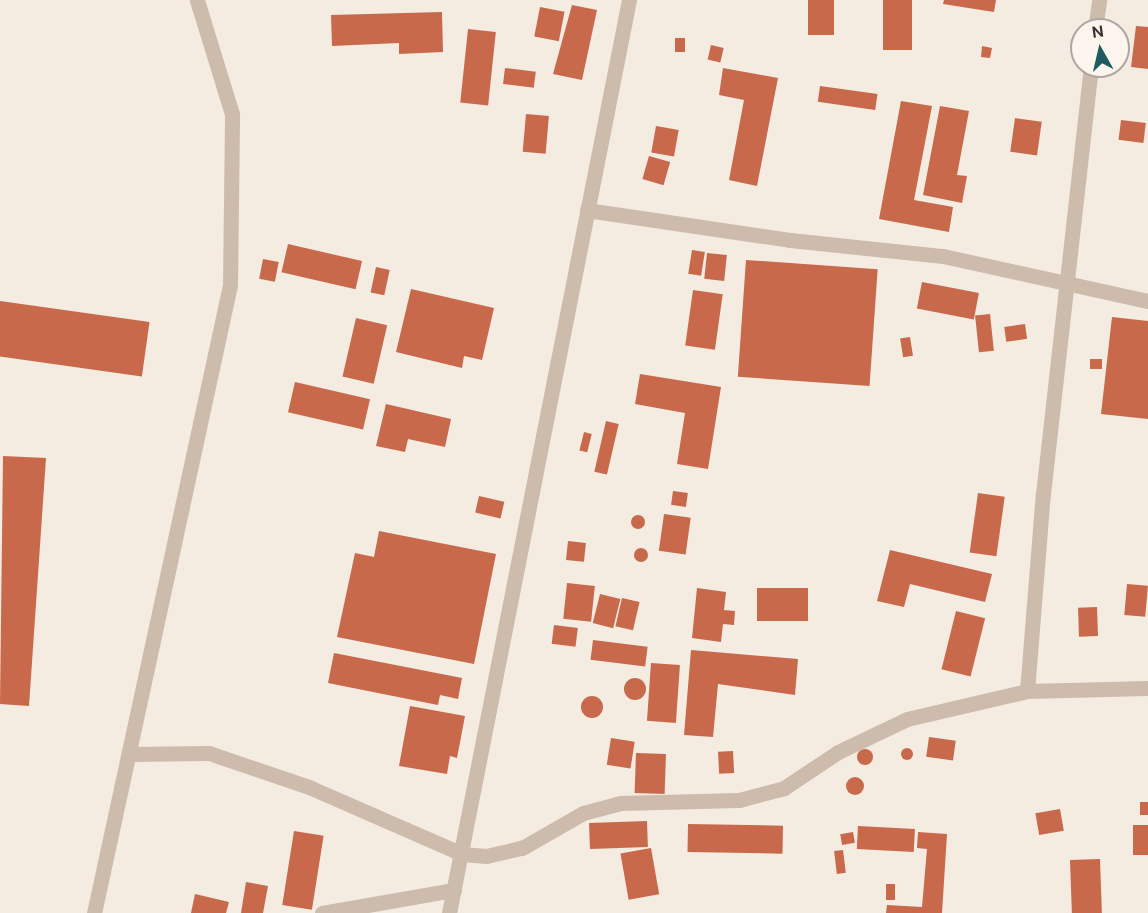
<!DOCTYPE html>
<html>
<head>
<meta charset="utf-8">
<style>
	body { margin:0 }
	#map { position:relative; width:1148px; height:913px; overflow:hidden; background:#f4ebe1; font-family:"DM Sans",sans-serif }
	div>[style] { position:absolute }
	[style*='--x'] { left:calc(var(--x)*1px); top:calc(var(--y)*1px); width:calc(var(--w)*1px); rotate:calc(var(--a)*1deg) }
	.building>* { inset:0; background:#c8694b; transform-origin:0 0 }
	.round { border-radius:50% }
	.street>* { height:15px; margin:-7.5px; padding:0 7.5px; transform-origin:7.5px; border-radius:7.5px; background:#cdbbac }
	span { translate:-50% -50%; white-space:nowrap; text-align:center; line-height:1.15; -webkit-text-stroke:6px #fbf5ee; paint-order:stroke }
	.north { position:absolute; left:1070px; top:18px; width:60px; height:60px; box-sizing:border-box; background:#fbf5ee; border:2px solid #aea6a0; border-radius:50%; rotate:352deg; font-size:16px; font-weight:700; line-height:24px; text-align:center; color:#3b302b }
	.north::after { content:''; display:block; margin:auto; width:21px; height:27px; background:#1f5a5e; clip-path:polygon(50% 0,100% 100%,50% 72%,0 100%) }
</style>
</head>
<body>
<div id="map">
	<div class="building">
		<i style="left:808px;top:0;width:26px;height:35px"></i>
		<i style="left:883px;top:0;width:29px;height:50px"></i>
		<i style="clip-path:polygon(944px 0,996px 0,994px 12px,943px 4px)"></i>
		<i style="clip-path:polygon(572px 5px,597px 10px,582px 80px,553px 74px)"></i>
		<i style="left:540px;top:7px;width:25px;height:30px;rotate:11deg"></i>
		<i style="clip-path:polygon(442px 12px,443px 52px,399px 54px,399px 43px,332px 46px,331px 15px)"></i>
		<i style="clip-path:polygon(1136px 26px,1148px 27px,1148px 69px,1131px 67px)"></i>
		<i style="left:468px;top:29px;width:28px;height:74px;rotate:6deg"></i>
		<i style="left:675px;top:38px;width:10px;height:14px"></i>
		<i style="left:711px;top:45px;width:13px;height:15px;rotate:13deg"></i>
		<i style="clip-path:polygon(982px 46px,992px 48px,990px 58px,981px 57px)"></i>
		<i style="left:505px;top:68px;width:31px;height:16px;rotate:7deg"></i>
		<i style="clip-path:polygon(723px 68px,778px 78px,757px 186px,729px 180px,744px 100px,719px 95px)"></i>
		<i style="left:820px;top:86px;width:58px;height:16px;rotate:8deg"></i>
		<i style="clip-path:polygon(901px 101px,932px 106px,914px 200px,953px 207px,949px 232px,879px 219px)"></i>
		<i style="clip-path:polygon(940px 106px,969px 111px,957px 175px,967px 176px,962px 203px,923px 195px)"></i>
		<i style="left:526px;top:114px;width:23px;height:38px;rotate:5deg"></i>
		<i style="left:1015px;top:118px;width:27px;height:34px;rotate:8deg"></i>
		<i style="left:1121px;top:120px;width:25px;height:20px;rotate:7deg"></i>
		<i style="left:656px;top:126px;width:23px;height:27px;rotate:10deg"></i>
		<i style="left:649px;top:156px;width:22px;height:24px;rotate:16deg"></i>
		<i style="left:288px;top:244px;width:76px;height:29px;rotate:13deg"></i>
		<i style="left:692px;top:250px;width:13px;height:24px;rotate:9deg"></i>
		<i style="left:707px;top:253px;width:20px;height:26px;rotate:6deg"></i>
		<i style="left:263px;top:259px;width:16px;height:20px;rotate:11deg"></i>
		<i style="left:746px;top:260px;width:132px;height:117px;rotate:4deg"></i>
		<i style="left:376px;top:267px;width:14px;height:26px;rotate:12deg"></i>
		<i style="left:922px;top:282px;width:58px;height:27px;rotate:11deg"></i>
		<i style="clip-path:polygon(411px 289px,494px 308px,482px 360px,464px 356px,462px 368px,396px 352px)"></i>
		<i style="left:693px;top:290px;width:30px;height:56px;rotate:8deg"></i>
		<i style="left:0;top:301px;width:151px;height:55px;rotate:8deg"></i>
		<i style="left:990px;top:314px;width:37px;height:15px;rotate:84deg"></i>
		<i style="clip-path:polygon(1112px 317px,1148px 321px,1148px 419px,1101px 414px)"></i>
		<i style="left:356px;top:318px;width:32px;height:60px;rotate:13deg"></i>
		<i style="left:1025px;top:324px;width:15px;height:21px;rotate:82deg"></i>
		<i style="left:910px;top:337px;width:19px;height:10px;rotate:81deg"></i>
		<i style="left:1090px;top:359px;width:12px;height:10px"></i>
		<i style="clip-path:polygon(640px 374px,721px 387px,708px 469px,677px 464px,685px 413px,635px 404px)"></i>
		<i style="left:295px;top:382px;width:77px;height:31px;rotate:13deg"></i>
		<i style="clip-path:polygon(386px 404px,451px 419px,445px 447px,408px 439px,405px 452px,376px 446px)"></i>
		<i style="left:606px;top:421px;width:13px;height:52px;rotate:13deg"></i>
		<i style="left:584px;top:432px;width:8px;height:19px;rotate:14deg"></i>
		<i style="clip-path:polygon(3px 456px,46px 458px,29px 706px,0 704px)"></i>
		<i style="left:673px;top:491px;width:15px;height:14px;rotate:8deg"></i>
		<i style="left:978px;top:493px;width:27px;height:60px;rotate:8deg"></i>
		<i style="left:479px;top:496px;width:26px;height:17px;rotate:13deg"></i>
		<i style="left:664px;top:514px;width:27px;height:37px;rotate:8deg"></i>
		<i class="round" style="left:631px;top:515px;width:14px;height:14px"></i>
		<i style="clip-path:polygon(379px 531px,496px 554px,474px 664px,337px 637px,355px 553px,374px 557px)"></i>
		<i style="left:568px;top:541px;width:18px;height:19px;rotate:6deg"></i>
		<i class="round" style="left:634px;top:548px;width:14px;height:14px"></i>
		<i style="clip-path:polygon(890px 550px,992px 574px,985px 602px,910px 584px,904px 607px,877px 601px)"></i>
		<i style="left:567px;top:583px;width:28px;height:36px;rotate:6deg"></i>
		<i style="left:1127px;top:584px;width:21px;height:31px;rotate:5deg"></i>
		<i style="clip-path:polygon(697px 588px,726px 592px,724px 610px,735px 611px,734px 625px,723px 624px,721px 642px,692px 638px)"></i>
		<i style="left:757px;top:588px;width:51px;height:33px"></i>
		<i style="left:600px;top:594px;width:21px;height:30px;rotate:14deg"></i>
		<i style="left:622px;top:598px;width:18px;height:29px;rotate:13deg"></i>
		<i style="left:1097px;top:607px;width:29px;height:19px;rotate:88deg"></i>
		<i style="left:956px;top:611px;width:30px;height:60px;rotate:14deg"></i>
		<i style="left:554px;top:625px;width:24px;height:19px;rotate:7deg"></i>
		<i style="left:593px;top:640px;width:55px;height:20px;rotate:7deg"></i>
		<i style="clip-path:polygon(691px 650px,798px 659px,795px 695px,718px 684px,713px 737px,684px 735px)"></i>
		<i style="clip-path:polygon(334px 653px,462px 678px,458px 699px,440px 695px,438px 705px,328px 683px)"></i>
		<i style="left:651px;top:663px;width:29px;height:58px;rotate:4deg"></i>
		<i class="round" style="left:624px;top:678px;width:22px;height:22px"></i>
		<i class="round" style="left:581px;top:696px;width:22px;height:22px"></i>
		<i style="clip-path:polygon(410px 706px,465px 716px,457px 758px,450px 756px,447px 774px,399px 766px)"></i>
		<i style="left:929px;top:737px;width:27px;height:20px;rotate:8deg"></i>
		<i style="left:611px;top:738px;width:24px;height:27px;rotate:9deg"></i>
		<i class="round" style="left:901px;top:748px;width:12px;height:12px"></i>
		<i class="round" style="left:857px;top:749px;width:16px;height:16px"></i>
		<i style="left:733px;top:751px;width:22px;height:15px;rotate:87deg"></i>
		<i style="left:636px;top:753px;width:30px;height:40px;rotate:2deg"></i>
		<i class="round" style="left:846px;top:777px;width:18px;height:18px"></i>
		<i style="left:1140px;top:802px;width:8px;height:13px"></i>
		<i style="left:1060px;top:809px;width:22px;height:25px;rotate:80deg"></i>
		<i style="left:647px;top:821px;width:26px;height:58px;rotate:88deg"></i>
		<i style="left:688px;top:824px;width:95px;height:28px;rotate:1deg"></i>
		<i style="left:1133px;top:825px;width:15px;height:30px"></i>
		<i style="left:858px;top:826px;width:57px;height:23px;rotate:3deg"></i>
		<i style="left:294px;top:831px;width:30px;height:75px;rotate:9deg"></i>
		<i style="left:853px;top:832px;width:11px;height:13px;rotate:80deg"></i>
		<i style="clip-path:polygon(918px 832px,947px 834px,942px 913px,886px 913px,887px 905px,922px 907px,927px 849px,917px 848px)"></i>
		<i style="left:651px;top:848px;width:47px;height:31px;rotate:80deg"></i>
		<i style="left:843px;top:850px;width:23px;height:9px;rotate:83deg"></i>
		<i style="left:1100px;top:859px;width:54px;height:30px;rotate:88deg"></i>
		<i style="clip-path:polygon(246px 882px,268px 886px,263px 913px,241px 913px)"></i>
		<i style="left:886px;top:884px;width:9px;height:16px"></i>
		<i style="clip-path:polygon(195px 894px,229px 902px,226px 913px,191px 913px)"></i>
	</div>
	<div class="street">
		<i style="--x:1095;--y:30;--w:30;--a:-82"></i>
		<i style="--x:587;--y:210;--w:205;--a:8.4"></i>
		<i style="--x:790;--y:240;--w:154;--a:6"></i>
		<i style="--x:943;--y:256;--w:210;--a:12.4"></i>
		<i style="--x:1027;--y:691;--w:198;--a:-85.4"></i>
		<i style="--x:1043;--y:494;--w:431;--a:-83.6"></i>
		<i style="--x:130;--y:754;--w:79;--a:-0.7"></i>
		<i style="--x:209;--y:753;--w:106;--a:18.8"></i>
		<i style="--x:309;--y:787;--w:167;--a:23.6"></i>
		<i style="--x:462;--y:854;--w:24;--a:5"></i>
		<i style="--x:486;--y:856;--w:37;--a:-13"></i>
		<i style="--x:522;--y:848;--w:70;--a:-29.8"></i>
		<i style="--x:583;--y:813;--w:38;--a:-15"></i>
		<i style="--x:620;--y:803;--w:119;--a:-1.4"></i>
		<i style="--x:739;--y:800;--w:47;--a:-14.9"></i>
		<i style="--x:784;--y:788;--w:65;--a:-33.7"></i>
		<i style="--x:838;--y:752;--w:76;--a:-25.6"></i>
		<i style="--x:907;--y:719;--w:123;--a:-13.1"></i>
		<i style="--x:1027;--y:691;--w:121;--a:-1.4"></i>
		<i style="--x:94;--y:913;--w:643;--a:-77.78"></i>
		<i style="--x:230;--y:285;--w:171;--a:-89.3"></i>
		<i style="--x:232;--y:114;--w:119;--a:-107.1"></i>
		<i style="--x:322;--y:913;--w:134;--a:-9.9"></i>
		<i style="--x:449;--y:913;--w:931;--a:-78.85"></i>
	</div>
	<div class="north">N</div>
</div>
</body>
</html>
